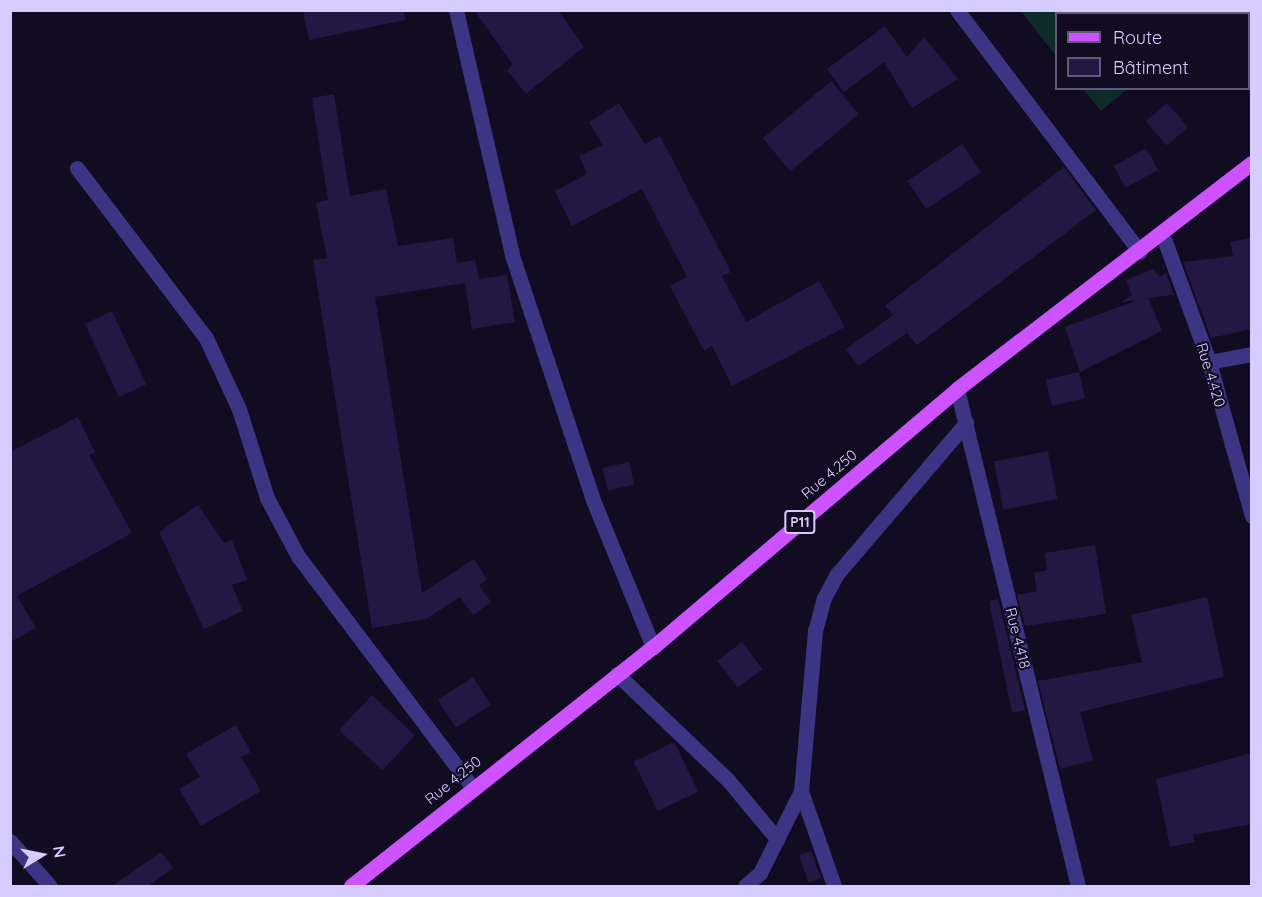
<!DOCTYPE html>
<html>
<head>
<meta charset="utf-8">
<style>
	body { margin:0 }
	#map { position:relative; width:1262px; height:897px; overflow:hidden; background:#110c21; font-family:Quicksand,sans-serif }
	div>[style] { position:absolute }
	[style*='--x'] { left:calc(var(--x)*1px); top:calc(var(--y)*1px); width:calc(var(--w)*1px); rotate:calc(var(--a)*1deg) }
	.green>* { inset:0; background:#0e2a2b }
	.building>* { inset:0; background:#231743; transform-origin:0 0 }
	.street>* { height:15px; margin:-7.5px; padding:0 7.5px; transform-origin:7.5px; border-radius:7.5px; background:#3d3483 }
	.primary>* { height:15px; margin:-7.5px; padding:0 7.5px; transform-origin:7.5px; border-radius:7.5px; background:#cc53ff }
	span { translate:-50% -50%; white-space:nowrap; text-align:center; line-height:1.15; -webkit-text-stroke:4.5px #110c21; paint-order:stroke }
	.shield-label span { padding:2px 4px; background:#110c21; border:2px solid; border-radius:4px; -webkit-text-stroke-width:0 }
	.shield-label { font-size:14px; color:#d6ccff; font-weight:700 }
	.street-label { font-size:15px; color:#d6ccff }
	.frame { position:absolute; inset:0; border:12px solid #d6ccff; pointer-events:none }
	.legend { position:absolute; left:1055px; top:12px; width:195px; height:78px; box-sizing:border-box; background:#110c21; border:2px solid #60597a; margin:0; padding:8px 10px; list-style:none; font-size:18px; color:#d6ccff }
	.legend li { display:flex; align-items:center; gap:12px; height:30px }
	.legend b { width:30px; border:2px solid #60597a }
	.north { position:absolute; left:12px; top:825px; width:60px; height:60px; -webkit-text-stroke:4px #110c21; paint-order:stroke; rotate:80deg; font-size:16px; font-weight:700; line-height:24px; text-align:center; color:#d6ccff }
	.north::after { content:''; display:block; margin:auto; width:21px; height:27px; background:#d6ccff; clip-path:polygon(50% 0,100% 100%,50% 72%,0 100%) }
</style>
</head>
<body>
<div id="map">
	<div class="green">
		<i style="clip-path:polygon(1021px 11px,1218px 11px,1056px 14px,1056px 56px)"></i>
		<i style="clip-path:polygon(1083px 89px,1127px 89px,1101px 111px)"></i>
	</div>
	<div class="building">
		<i style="clip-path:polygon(303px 10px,404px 10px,405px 20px,309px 40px)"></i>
		<i style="clip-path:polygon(474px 10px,558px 10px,584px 47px,526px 94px,507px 70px,513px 65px)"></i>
		<i style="clip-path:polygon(885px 26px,907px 57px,924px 37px,958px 79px,912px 108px,884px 62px,844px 92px,827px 69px)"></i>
		<i style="left:831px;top:81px;width:43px;height:89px;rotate:50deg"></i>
		<i style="clip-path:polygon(334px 94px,350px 196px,386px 189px,398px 246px,453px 238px,457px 263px,475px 260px,479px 279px,507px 275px,515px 322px,472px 329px,465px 283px,375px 297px,422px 593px,474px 559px,487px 579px,479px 585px,491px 602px,473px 615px,460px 597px,426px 619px,372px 628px,313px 260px,327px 258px,316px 203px,328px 200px,312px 98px)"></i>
		<i style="clip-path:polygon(619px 103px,645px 144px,660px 136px,731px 272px,722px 276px,746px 322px,819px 281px,845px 327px,732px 386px,712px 346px,704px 351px,670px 286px,687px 277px,642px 189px,572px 226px,555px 191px,587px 174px,579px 156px,603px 145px,589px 122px)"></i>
		<i style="left:1167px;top:103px;width:32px;height:28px;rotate:49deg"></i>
		<i style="left:962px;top:144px;width:34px;height:66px;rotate:56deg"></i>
		<i style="left:1146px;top:148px;width:25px;height:37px;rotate:61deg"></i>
		<i style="clip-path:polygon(1064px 167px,1096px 210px,917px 345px,907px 333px,858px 366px,846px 349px,893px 315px,885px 306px)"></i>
		<i style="clip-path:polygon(1251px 238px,1251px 329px,1211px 338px,1183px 262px,1233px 256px,1230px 242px)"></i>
		<i style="clip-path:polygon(1162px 264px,1163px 264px,1174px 295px,1148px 298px,1162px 331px,1080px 372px,1065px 327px,1138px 300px,1121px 302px,1132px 295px,1126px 280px,1153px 269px,1160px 277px,1166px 273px)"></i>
		<i style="left:112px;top:311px;width:81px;height:30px;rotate:65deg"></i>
		<i style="left:1079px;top:372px;width:27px;height:34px;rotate:77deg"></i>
		<i style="clip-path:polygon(78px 417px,95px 452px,89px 455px,132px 533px,17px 596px,36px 628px,10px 642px,10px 452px)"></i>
		<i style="left:1048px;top:451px;width:49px;height:55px;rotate:79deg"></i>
		<i style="left:629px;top:462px;width:23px;height:27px;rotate:77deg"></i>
		<i style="clip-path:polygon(198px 505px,224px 543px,232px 540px,247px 580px,232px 585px,243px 611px,204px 629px,159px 532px)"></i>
		<i style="clip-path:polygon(1095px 545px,1106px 614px,1025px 626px,1017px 595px,1037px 591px,1034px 573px,1047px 570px,1045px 553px)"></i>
		<i style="clip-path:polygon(1207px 597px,1224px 677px,1080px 712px,1093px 760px,1060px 769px,1038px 681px,1142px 662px,1131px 615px)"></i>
		<i style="clip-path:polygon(998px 599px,1025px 710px,1012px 713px,989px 601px)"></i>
		<i style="left:742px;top:642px;width:34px;height:31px;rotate:53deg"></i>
		<i style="left:473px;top:677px;width:33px;height:42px;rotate:57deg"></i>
		<i style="left:372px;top:695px;width:59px;height:48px;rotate:43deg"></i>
		<i style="clip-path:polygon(236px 725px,251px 752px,241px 757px,261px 791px,201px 826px,179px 789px,200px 777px,186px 754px)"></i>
		<i style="left:674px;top:742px;width:55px;height:45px;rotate:64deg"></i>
		<i style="clip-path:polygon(1251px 753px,1251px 824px,1193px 835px,1195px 842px,1170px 847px,1156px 779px)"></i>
		<i style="left:811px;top:851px;width:29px;height:13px;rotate:70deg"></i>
		<i style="clip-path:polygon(161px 852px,173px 868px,148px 886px,112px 886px)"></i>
	</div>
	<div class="street">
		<i style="--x:456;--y:10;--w:251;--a:77.1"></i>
		<i style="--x:512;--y:255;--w:258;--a:71.7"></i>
		<i style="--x:593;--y:500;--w:159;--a:67.8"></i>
		<i style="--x:957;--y:10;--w:303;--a:52.9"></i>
		<i style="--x:77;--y:168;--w:213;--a:52.8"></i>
		<i style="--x:206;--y:338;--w:78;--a:65.1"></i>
		<i style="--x:239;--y:409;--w:93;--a:72.5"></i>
		<i style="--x:267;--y:498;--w:66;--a:61.9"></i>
		<i style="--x:298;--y:556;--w:289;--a:53"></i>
		<i style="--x:1163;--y:236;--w:134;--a:69.9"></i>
		<i style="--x:1209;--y:362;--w:160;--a:74.4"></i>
		<i style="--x:1209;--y:362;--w:44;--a:-10.5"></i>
		<i style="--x:957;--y:389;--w:512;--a:76.32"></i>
		<i style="--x:617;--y:674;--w:153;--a:43.7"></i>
		<i style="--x:728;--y:780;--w:77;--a:50.3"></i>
		<i style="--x:801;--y:791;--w:101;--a:70.8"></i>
		<i style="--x:10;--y:841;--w:60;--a:48.4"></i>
		<i style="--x:745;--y:886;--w:20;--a:-41"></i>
		<i style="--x:760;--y:873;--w:92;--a:-63.4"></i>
		<i style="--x:801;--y:791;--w:161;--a:-85"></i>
		<i style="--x:815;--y:631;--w:34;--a:-75"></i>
		<i style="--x:824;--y:598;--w:27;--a:-62"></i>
		<i style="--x:837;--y:574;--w:199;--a:-49.5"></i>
	</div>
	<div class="primary">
		<i style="--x:351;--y:886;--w:385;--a:-38.4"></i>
		<i style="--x:653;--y:647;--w:399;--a:-40.3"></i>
		<i style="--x:957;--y:389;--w:372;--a:-37.5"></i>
	</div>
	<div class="shield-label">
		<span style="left:800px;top:522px">P11</span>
	</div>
	<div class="street-label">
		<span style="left:1211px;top:375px;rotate:73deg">Rue 4.420</span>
		<span style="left:829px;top:474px;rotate:-40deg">Rue 4.250</span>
		<span style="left:1018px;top:638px;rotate:76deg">Rue 4.418</span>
		<span style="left:453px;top:780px;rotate:-39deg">Rue 4.250</span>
	</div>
	<div class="frame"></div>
	<ul class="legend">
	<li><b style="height:8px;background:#cc53ff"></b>Route</li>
	<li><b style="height:16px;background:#231743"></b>Bâtiment</li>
	</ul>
	<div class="north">N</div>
</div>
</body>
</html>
